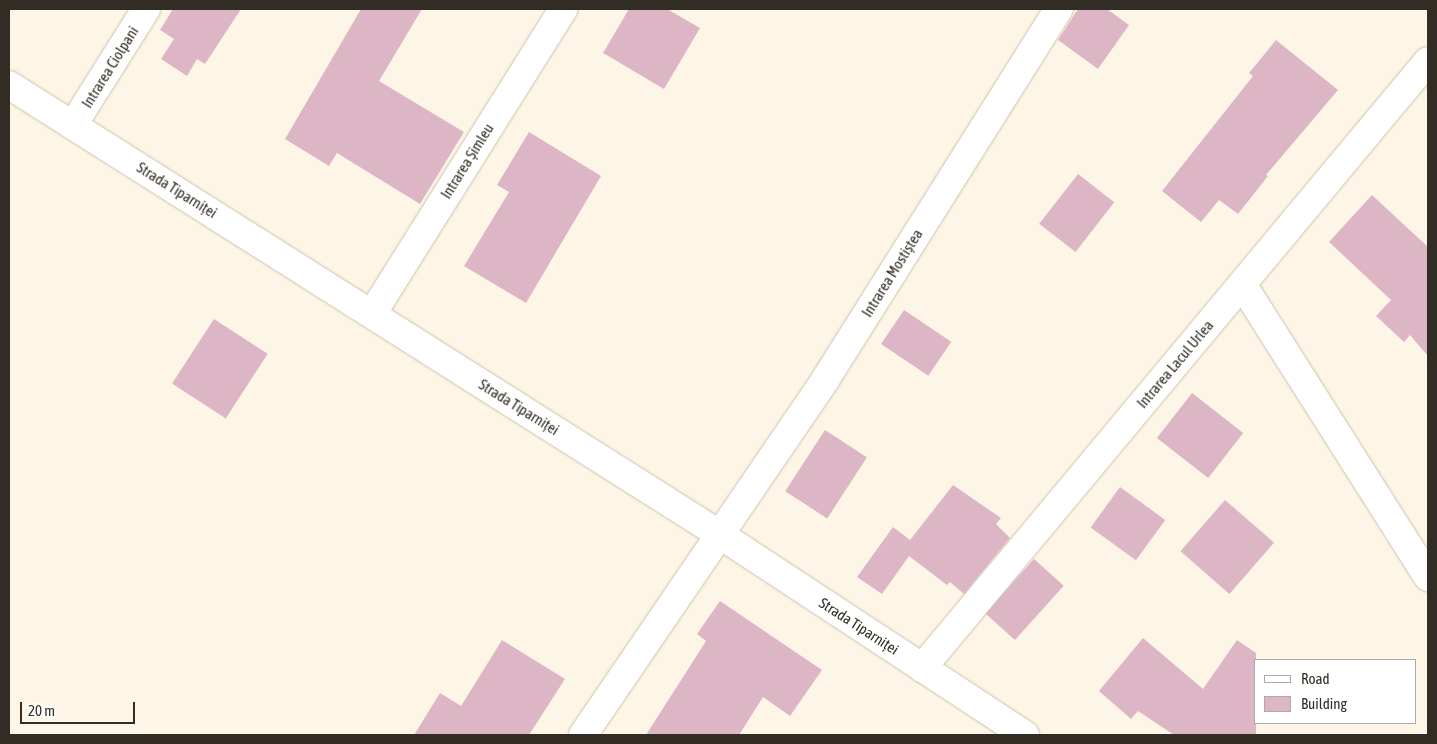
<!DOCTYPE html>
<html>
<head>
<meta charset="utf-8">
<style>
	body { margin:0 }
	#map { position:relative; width:1437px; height:744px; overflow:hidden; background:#fdf5e6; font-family:"Asap Condensed",sans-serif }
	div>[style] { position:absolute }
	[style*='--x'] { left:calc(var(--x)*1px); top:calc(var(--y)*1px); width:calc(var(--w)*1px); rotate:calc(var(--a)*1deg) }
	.building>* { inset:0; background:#ddb6c6; transform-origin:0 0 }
	.roads { filter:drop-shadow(0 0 1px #cfc1aa) drop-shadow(0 0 1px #cfc1aa) }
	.minor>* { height:28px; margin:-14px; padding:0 14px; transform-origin:14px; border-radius:14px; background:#fff }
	span { translate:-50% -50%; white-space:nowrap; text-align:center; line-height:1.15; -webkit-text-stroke:4.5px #fff; paint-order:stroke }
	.street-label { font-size:15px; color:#322d24 }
	.frame { position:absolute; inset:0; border:10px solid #322d24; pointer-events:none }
	.legend { position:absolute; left:1254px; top:659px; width:162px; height:65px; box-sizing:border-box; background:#fff; border:1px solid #adaba7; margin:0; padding:6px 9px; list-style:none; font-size:15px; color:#322d24 }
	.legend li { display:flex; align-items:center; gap:10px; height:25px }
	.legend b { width:25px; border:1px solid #adaba7 }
	.scale { position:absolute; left:20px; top:702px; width:115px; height:22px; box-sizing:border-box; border:2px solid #322d24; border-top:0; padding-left:6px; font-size:15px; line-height:18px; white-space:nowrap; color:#322d24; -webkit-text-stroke:4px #fff; paint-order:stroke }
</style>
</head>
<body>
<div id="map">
	<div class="building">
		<i style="clip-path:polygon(173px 9px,241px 9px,205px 64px,197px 59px,187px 76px,161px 59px,174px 39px,160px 30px)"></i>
		<i style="clip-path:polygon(361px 9px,422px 9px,379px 81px,464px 132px,420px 204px,337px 153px,329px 166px,285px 139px)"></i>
		<i style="clip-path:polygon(629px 9px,667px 9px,700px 28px,664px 89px,603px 53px)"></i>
		<i style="clip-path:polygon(1078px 9px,1107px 9px,1129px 25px,1098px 69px,1058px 40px)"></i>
		<i style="clip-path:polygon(1276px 40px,1338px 90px,1266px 175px,1268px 176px,1238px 214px,1219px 200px,1201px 222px,1162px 191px,1253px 76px,1249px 73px)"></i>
		<i style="clip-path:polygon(529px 132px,601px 176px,526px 303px,464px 266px,509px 192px,497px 185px)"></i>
		<i style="left:1078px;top:174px;width:46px;height:63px;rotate:38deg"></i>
		<i style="clip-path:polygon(1372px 195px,1428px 247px,1428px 356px,1410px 335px,1404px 342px,1376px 316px,1391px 300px,1329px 242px)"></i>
		<i style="left:904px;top:310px;width:57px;height:41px;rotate:34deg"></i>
		<i style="left:214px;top:319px;width:64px;height:77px;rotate:33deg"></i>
		<i style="left:1192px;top:393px;width:65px;height:57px;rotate:38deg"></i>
		<i style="left:825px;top:430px;width:50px;height:73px;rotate:33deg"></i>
		<i style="clip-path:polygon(953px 485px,1001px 518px,996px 524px,1010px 538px,964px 594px,950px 582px,947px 585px,909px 556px,882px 594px,857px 577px,893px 527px,910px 540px)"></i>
		<i style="left:1120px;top:487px;width:56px;height:50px;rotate:36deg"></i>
		<i style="left:1225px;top:500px;width:65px;height:68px;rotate:41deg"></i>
		<i style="left:1034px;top:559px;width:40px;height:73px;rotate:42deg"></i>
		<i style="clip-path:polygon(720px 601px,822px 670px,790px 716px,763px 697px,739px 735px,646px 735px,706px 641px,697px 634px)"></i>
		<i style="clip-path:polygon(1143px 638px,1203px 689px,1237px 640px,1256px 653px,1256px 735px,1174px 735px,1138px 711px,1131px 719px,1099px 691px)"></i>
		<i style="clip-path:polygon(502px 640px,565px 679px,529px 735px,414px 735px,440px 693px,461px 706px)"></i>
	</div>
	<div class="roads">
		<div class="minor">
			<i style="--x:9;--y:85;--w:840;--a:32.31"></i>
			<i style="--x:719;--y:534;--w:366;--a:33.3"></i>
			<i style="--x:73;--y:125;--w:137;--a:-57.8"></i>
			<i style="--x:1242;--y:284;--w:347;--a:57.6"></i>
			<i style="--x:372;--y:314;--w:360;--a:-57.9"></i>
			<i style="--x:922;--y:668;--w:790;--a:-50.19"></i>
			<i style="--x:583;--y:735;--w:430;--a:-55.7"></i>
			<i style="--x:825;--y:380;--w:439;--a:-57.8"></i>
		</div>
	</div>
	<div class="street-label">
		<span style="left:110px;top:67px;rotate:-58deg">Intrarea Ciolpani</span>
		<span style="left:467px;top:161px;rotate:-58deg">Intrarea Șimleu</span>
		<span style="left:177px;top:190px;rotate:32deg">Strada Tiparniței</span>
		<span style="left:892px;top:273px;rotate:-58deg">Intrarea Mostiștea</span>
		<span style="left:1175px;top:364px;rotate:-50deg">Intrarea Lacul Urlea</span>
		<span style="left:519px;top:407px;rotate:32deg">Strada Tiparniței</span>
		<span style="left:859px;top:626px;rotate:33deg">Strada Tiparniței</span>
	</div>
	<div class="frame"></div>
	<ul class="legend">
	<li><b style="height:6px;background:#fff"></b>Road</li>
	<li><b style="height:14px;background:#ddb6c6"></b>Building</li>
	</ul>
	<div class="scale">20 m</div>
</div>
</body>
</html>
